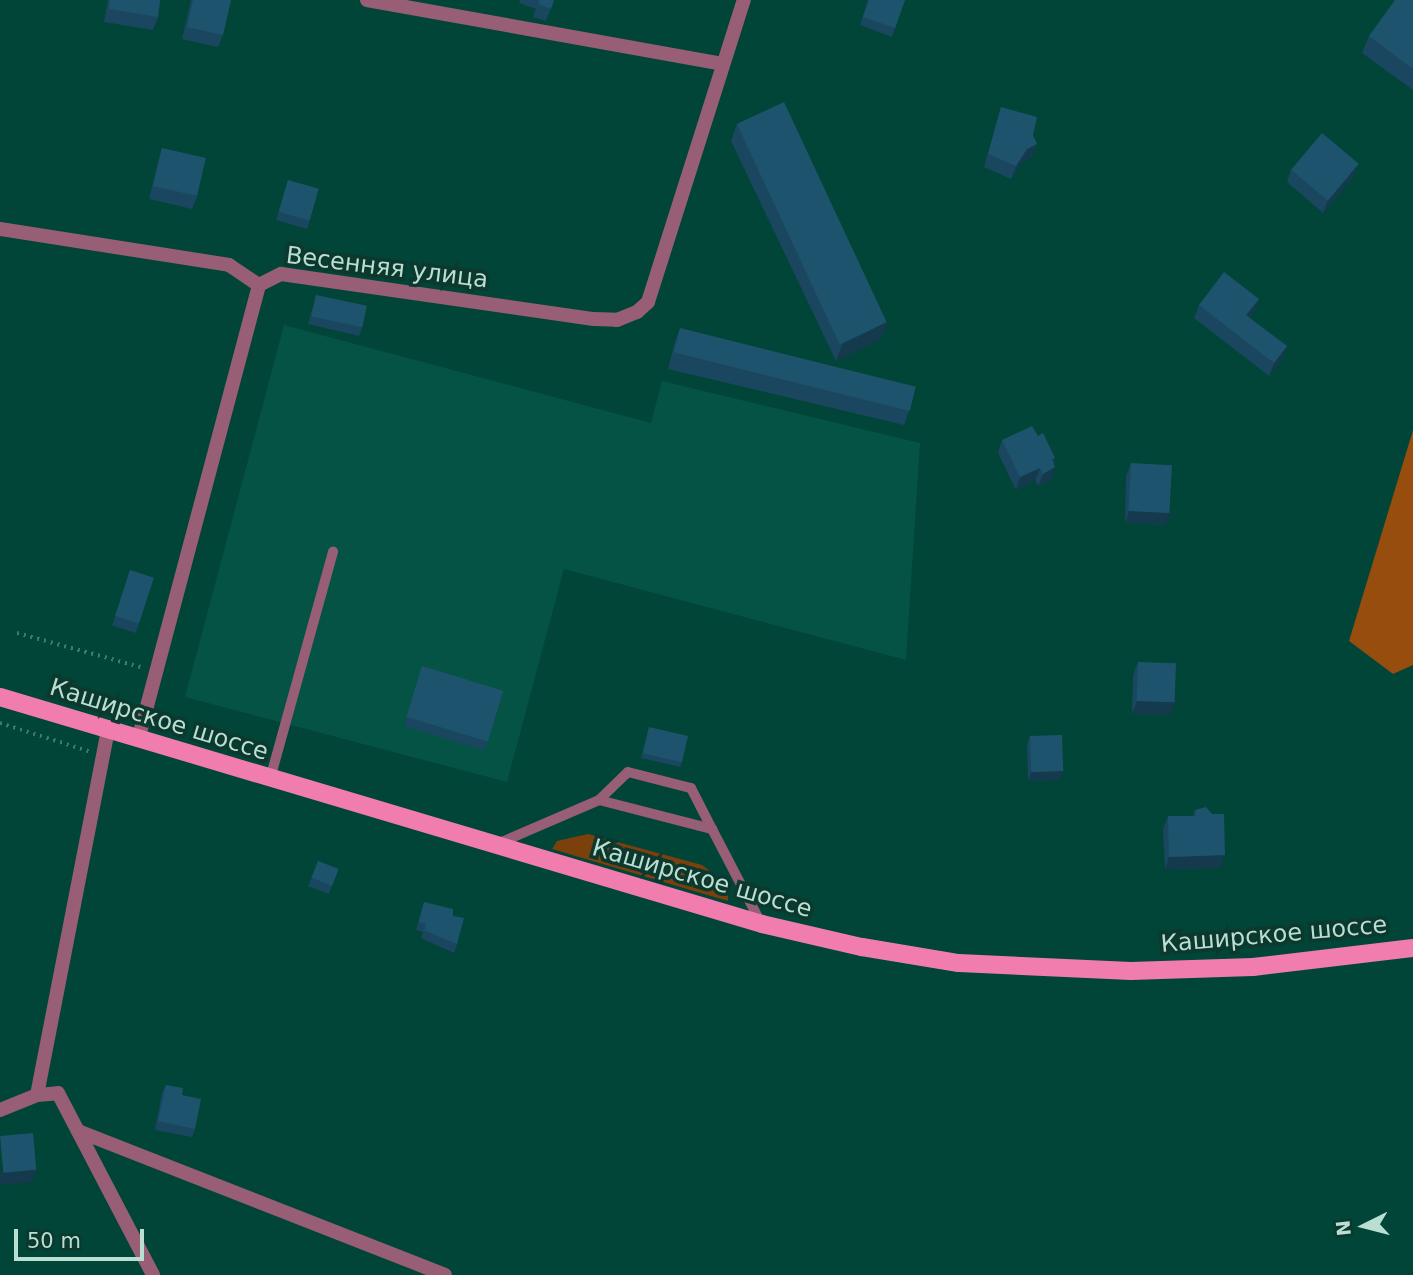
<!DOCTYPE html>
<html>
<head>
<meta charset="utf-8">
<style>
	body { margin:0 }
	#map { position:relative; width:1413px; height:1275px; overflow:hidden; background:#004537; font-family:"DejaVu Sans",sans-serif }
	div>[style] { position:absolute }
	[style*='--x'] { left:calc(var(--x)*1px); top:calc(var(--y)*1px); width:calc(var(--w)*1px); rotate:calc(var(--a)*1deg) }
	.built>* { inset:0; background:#045344 }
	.green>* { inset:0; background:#7c400d }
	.forest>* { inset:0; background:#964d0e }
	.path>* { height:3.5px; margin-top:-1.75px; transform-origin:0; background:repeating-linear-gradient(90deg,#407a6c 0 2px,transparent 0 7px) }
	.lane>* { height:10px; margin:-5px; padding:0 5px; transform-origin:5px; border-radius:5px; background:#975e75 }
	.street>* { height:14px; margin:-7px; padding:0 7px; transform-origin:7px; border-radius:7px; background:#975e75 }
	.primary>* { height:18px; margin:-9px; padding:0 9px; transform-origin:9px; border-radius:9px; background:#f17daf }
	.wall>* { inset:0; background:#1a475f; transform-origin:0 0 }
	.shaded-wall>* { inset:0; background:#153a4d }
	.building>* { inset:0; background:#1e536e; transform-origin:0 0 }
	span { translate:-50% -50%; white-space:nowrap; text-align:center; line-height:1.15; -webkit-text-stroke:7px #0d382e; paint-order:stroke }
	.street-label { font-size:24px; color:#b9ded2 }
	.north { position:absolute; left:1329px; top:1191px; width:70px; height:70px; -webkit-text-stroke:5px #0d382e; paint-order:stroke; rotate:264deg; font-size:19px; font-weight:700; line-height:28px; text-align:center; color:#b9ded2 }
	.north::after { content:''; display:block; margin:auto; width:24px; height:32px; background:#b9ded2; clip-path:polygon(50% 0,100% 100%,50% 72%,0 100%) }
	.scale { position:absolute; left:14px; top:1229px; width:130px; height:32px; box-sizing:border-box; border:4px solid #b9ded2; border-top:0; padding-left:9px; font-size:21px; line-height:24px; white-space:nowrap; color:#b9ded2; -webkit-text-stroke:5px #0d382e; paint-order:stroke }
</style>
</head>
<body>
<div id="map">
	<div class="built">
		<i style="clip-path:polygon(284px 325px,651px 423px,662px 381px,920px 443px,906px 660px,564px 569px,507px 782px,185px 697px)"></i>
	</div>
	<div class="green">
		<i style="clip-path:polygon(588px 834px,702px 865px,728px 885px,728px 901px,552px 849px,557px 841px)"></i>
	</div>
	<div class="forest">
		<i style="clip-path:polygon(1413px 430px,1413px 665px,1393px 674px,1349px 641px)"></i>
	</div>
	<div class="path">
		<i style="--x:17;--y:633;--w:132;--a:15.4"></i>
		<i style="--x:0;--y:723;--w:96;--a:17.7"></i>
	</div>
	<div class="lane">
		<i style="--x:270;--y:779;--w:236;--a:-74.5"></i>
		<i style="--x:599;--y:800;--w:40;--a:-44"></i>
		<i style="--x:628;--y:772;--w:65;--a:14.3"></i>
		<i style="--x:691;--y:788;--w:46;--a:62.9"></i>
		<i style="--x:497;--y:844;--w:111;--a:-23.3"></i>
		<i style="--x:599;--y:800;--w:117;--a:14.4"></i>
		<i style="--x:712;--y:829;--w:106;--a:62.5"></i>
	</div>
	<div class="street">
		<i style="--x:367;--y:0;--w:361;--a:10.2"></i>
		<i style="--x:0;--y:229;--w:232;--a:8.9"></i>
		<i style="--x:229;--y:265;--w:36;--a:34"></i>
		<i style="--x:259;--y:285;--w:25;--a:-27"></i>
		<i style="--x:281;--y:274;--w:316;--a:8.2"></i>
		<i style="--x:594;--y:319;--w:23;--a:2"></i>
		<i style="--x:617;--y:320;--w:22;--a:-22"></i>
		<i style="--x:637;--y:312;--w:15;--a:-42"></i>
		<i style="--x:648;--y:302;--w:317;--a:-72.4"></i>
		<i style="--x:138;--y:740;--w:471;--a:-75.1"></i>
		<i style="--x:37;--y:1095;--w:371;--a:-79"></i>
		<i style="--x:0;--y:1110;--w:40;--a:-22"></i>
		<i style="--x:37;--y:1095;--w:21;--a:-5"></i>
		<i style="--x:58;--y:1093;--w:205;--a:62.4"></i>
		<i style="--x:78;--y:1131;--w:394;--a:21.4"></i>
	</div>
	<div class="primary">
		<i style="--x:0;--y:697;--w:795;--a:16.59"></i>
		<i style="--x:762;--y:924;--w:103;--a:13"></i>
		<i style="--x:862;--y:947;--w:98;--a:9.4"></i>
		<i style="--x:959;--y:963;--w:172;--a:2.7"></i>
		<i style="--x:1131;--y:971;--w:122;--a:-1.9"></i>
		<i style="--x:1253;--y:967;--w:161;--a:-6.8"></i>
	</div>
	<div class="wall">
		<i style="clip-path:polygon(108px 0,160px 0,158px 17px,153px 30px,104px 22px)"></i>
		<i style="clip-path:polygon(191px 0,231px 0,223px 35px,218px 47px,182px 39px)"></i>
		<i style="clip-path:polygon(520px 0,554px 0,546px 21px,533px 17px,536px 9px,519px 3px)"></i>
		<i style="clip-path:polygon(868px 0,905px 0,892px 37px,860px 25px)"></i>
		<i style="clip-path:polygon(1413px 0,1413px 90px,1362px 53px,1369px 36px)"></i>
		<i style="clip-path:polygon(1001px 107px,1033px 135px,1032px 157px,1022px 162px,1011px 179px,984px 167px)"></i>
		<i style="clip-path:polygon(737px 124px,882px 338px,836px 361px,731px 141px)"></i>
		<i style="clip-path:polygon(162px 148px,197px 197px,192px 209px,149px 199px,158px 161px)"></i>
		<i style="clip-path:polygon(1291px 169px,1354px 176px,1323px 213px,1287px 182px)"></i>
		<i style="clip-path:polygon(288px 180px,310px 220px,307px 229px,276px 220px)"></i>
		<i style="clip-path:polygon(316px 295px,362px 327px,359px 336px,308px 324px)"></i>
		<i style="clip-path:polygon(1259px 299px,1254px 311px,1249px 318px,1287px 346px,1282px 359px,1269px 376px,1194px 318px,1199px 305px)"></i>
		<i style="clip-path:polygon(680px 328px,910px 408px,904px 425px,668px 369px,674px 345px)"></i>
		<i style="clip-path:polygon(1038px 436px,1055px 458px,1051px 480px,1038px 486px,1035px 480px,1016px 490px,998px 453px,1002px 440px)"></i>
		<i style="clip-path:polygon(1131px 463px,1166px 525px,1125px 523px,1126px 476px)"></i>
		<i style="left:130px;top:570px;width:25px;height:58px;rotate:18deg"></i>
		<i style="clip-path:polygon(1138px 662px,1175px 702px,1170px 715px,1132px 714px,1133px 675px)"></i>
		<i style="clip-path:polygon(419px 675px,488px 741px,484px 750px,404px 726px)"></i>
		<i style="clip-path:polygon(648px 731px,682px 763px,680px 767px,641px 758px)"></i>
		<i style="clip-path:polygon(1030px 736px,1060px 780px,1028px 781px,1027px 745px)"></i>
		<i style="clip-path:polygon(1195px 810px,1220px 868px,1165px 869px,1163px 829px,1168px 816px,1193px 816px)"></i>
		<i style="left:318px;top:861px;width:22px;height:27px;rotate:21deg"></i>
		<i style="clip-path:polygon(424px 902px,457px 944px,454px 953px,421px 938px,423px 932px,416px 930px)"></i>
		<i style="clip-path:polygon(166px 1085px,182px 1095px,195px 1129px,192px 1137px,155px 1130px,162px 1093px)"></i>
	</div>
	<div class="shaded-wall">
		<i style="clip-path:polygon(1037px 144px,1032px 157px,1022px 162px,1011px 179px,1016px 166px,1027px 149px)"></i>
		<i style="clip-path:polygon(1359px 164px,1354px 176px,1323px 213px,1328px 200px)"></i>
		<i style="clip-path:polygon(1259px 299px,1254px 311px,1241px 328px,1246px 315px)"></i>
		<i style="clip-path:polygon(888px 322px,882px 338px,836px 361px,842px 344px)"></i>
		<i style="clip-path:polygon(1287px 346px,1282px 359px,1269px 376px,1274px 363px)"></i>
		<i style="clip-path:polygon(1055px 458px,1051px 469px,1055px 467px,1051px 480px,1038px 486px,1043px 474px,1052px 459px)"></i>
		<i style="clip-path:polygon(1040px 468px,1035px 480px,1016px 490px,1020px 477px)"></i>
		<i style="clip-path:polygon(1129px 511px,1171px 512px,1166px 525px,1125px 523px)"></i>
		<i style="clip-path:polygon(1137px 701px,1175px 702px,1170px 715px,1132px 714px)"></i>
		<i style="clip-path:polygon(1063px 771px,1060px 780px,1028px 781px,1031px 772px)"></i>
		<i style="clip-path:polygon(1225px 855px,1220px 868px,1165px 869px,1169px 857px)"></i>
		<i style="clip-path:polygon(36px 1170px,32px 1182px,0 1185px,0 1173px)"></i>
	</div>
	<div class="building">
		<i style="clip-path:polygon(110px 0,160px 0,158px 17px,109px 9px)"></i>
		<i style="clip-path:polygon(193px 0,231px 0,223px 35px,187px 27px)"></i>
		<i style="clip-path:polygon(539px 0,554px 0,551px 9px,538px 4px)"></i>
		<i style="clip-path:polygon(869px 0,905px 0,895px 28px,863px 17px)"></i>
		<i style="clip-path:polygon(1395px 0,1413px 0,1413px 69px,1369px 36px)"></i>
		<i style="left:784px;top:102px;width:243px;height:52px;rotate:65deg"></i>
		<i style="clip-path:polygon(1001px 107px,1037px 117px,1033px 135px,1037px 144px,1027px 149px,1016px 166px,988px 154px)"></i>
		<i style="left:1322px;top:133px;width:48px;height:48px;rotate:40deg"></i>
		<i style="left:162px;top:148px;width:45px;height:39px;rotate:13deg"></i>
		<i style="left:288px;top:180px;width:32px;height:33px;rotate:16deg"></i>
		<i style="clip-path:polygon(1224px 272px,1259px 299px,1246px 315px,1287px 346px,1274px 363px,1199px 305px)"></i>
		<i style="left:316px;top:295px;width:52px;height:22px;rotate:12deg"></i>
		<i style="left:680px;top:328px;width:243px;height:25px;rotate:14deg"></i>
		<i style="clip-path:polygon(1032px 426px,1038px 436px,1043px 433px,1055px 458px,1052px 459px,1055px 467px,1043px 474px,1040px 468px,1020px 477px,1002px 440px)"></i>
		<i style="left:1131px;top:463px;width:41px;height:48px;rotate:3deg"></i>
		<i style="left:130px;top:570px;width:25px;height:48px;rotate:18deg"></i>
		<i style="left:1138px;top:662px;width:38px;height:39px;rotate:2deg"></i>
		<i style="left:422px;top:666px;width:85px;height:53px;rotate:17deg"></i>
		<i style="left:649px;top:727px;width:40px;height:27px;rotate:13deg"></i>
		<i style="left:1062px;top:735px;width:36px;height:32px;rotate:88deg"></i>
		<i style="clip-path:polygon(1206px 807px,1212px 814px,1224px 814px,1225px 855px,1169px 857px,1168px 816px,1196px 816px,1195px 810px)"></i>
		<i style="left:318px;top:861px;width:22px;height:18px;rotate:21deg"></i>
		<i style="clip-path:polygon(424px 902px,453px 909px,453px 916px,464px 918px,457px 944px,424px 930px,426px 924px,419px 922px)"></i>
		<i style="clip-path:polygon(166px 1085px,183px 1088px,182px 1095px,201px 1099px,195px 1129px,158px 1121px)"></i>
		<i style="left:33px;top:1133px;width:37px;height:33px;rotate:85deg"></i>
	</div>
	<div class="street-label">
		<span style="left:387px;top:268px;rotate:7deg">Весенняя улица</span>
		<span style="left:159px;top:720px;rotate:17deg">Каширское шоссе</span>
		<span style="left:702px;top:879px;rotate:16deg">Каширское шоссе</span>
		<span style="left:1274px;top:935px;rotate:-5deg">Каширское шоссе</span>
	</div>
	<div class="north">N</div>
	<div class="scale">50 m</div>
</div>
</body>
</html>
